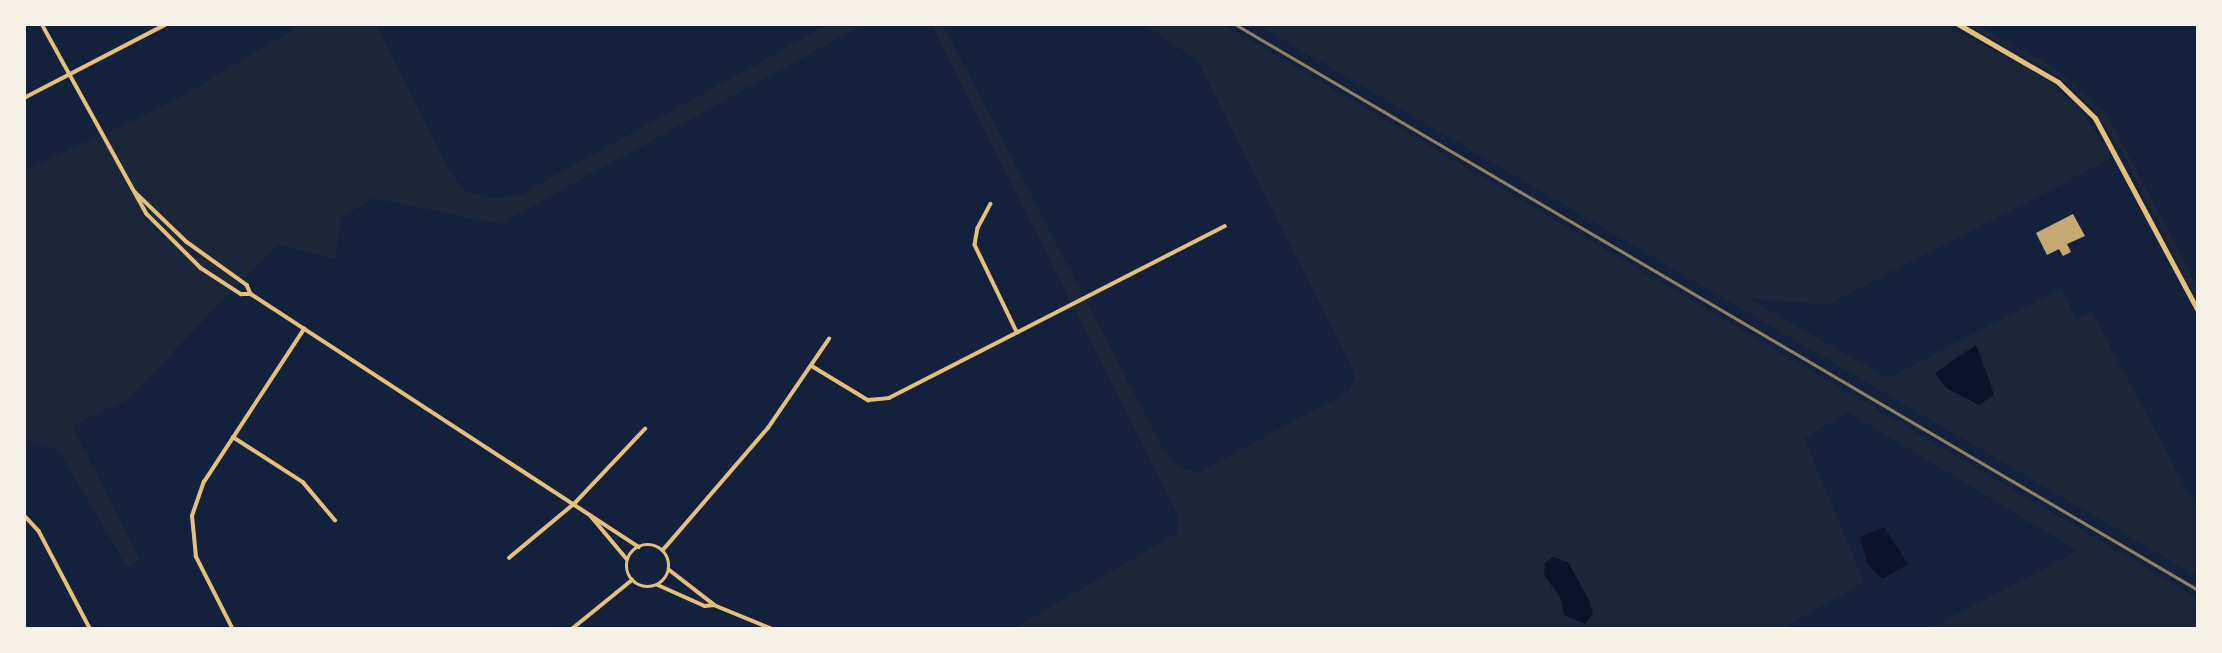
<!DOCTYPE html>
<html>
<head>
<meta charset="utf-8">
<style>
	body { margin:0 }
	#map { position:relative; width:2222px; height:653px; overflow:hidden; background:#14213d; font-family:Inter,sans-serif }
	div>[style] { position:absolute }
	[style*='--x'] { left:calc(var(--x)*1px); top:calc(var(--y)*1px); width:calc(var(--w)*1px); rotate:calc(var(--a)*1deg) }
	.green>* { inset:0; background:#1d2539 }
	.water>* { inset:0; background:#0b132b }
	.building>* { inset:0; background:#c6a872 }
	.minor>* { height:3.5px; margin:-1.75px; padding:0 1.75px; transform-origin:1.75px; border-radius:1.75px; background:#e5c07b }
	.minor>.ring { margin:-1.75px; padding:0; box-sizing:content-box; background:none; border:3.5px solid #e5c07b; border-radius:50% }
	.tertiary>* { height:5px; margin:-2.5px; padding:0 2.5px; transform-origin:2.5px; border-radius:2.5px; background:#e5c07b }
	.rail>* { height:2.5px; margin:-1.25px; padding:0 1.25px; transform-origin:1.25px; border-radius:1.25px; background:#918062 }
	span { translate:-50% -50%; white-space:nowrap; text-align:center; line-height:1.15; -webkit-text-stroke:5px #f6f1e7; paint-order:stroke }
	.frame { position:absolute; inset:0; border:26px solid #f6f1e7; pointer-events:none }
</style>
</head>
<body>
<div id="map">
	<div class="green">
		<i style="clip-path:polygon(376px 24px,450px 172px,464px 190px,488px 198px,520px 195px,827px 25px,862px 25px,500px 224px,373px 198px,341px 218px,335px 259px,278px 244px,126px 400px,72px 426px,140px 560px,127px 567px,58px 449px,25px 440px,24px 171px,178px 99px,301px 25px)"></i>
		<i style="clip-path:polygon(932px 25px,943px 25px,1164px 451px,1179px 468px,1200px 472px,1348px 392px,1356px 375px,1197px 60px,1145px 25px,1224px 25px,2197px 598px,2197px 628px,1931px 628px,2078px 551px,1848px 412px,1804px 438px,1864px 582px,1783px 628px,1015px 628px,1177px 533px,1178px 515px)"></i>
		<i style="clip-path:polygon(evenodd,1258px 25px,1947px 25px,2045px 78px,2084px 115px,2111px 154px,2108px 160px,1827px 305px,1747px 298px,1888px 378px,2061px 289px,2077px 319px,2092px 312px,2197px 509px,2197px 576px,1258px 25px,1980px 350px,1991px 385px,1994px 395px,1949px 361px,1962px 352px,1980px 350px)"></i>
		<i style="clip-path:polygon(1968px 25px,1977px 25px,2056px 69px,2107px 114px,2197px 287px,2197px 300px,2120px 148px,2094px 110px,2059px 77px)"></i>
	</div>
	<div class="water">
		<i style="clip-path:polygon(1976px 345px,1994px 395px,1979px 405px,1946px 388px,1935px 373px)"></i>
		<i style="clip-path:polygon(1884px 527px,1908px 564px,1882px 579px,1867px 563px,1860px 537px)"></i>
		<i style="clip-path:polygon(1553px 557px,1568px 562px,1590px 602px,1593px 614px,1585px 624px,1564px 615px,1560px 597px,1544px 575px,1545px 563px)"></i>
	</div>
	<div class="building">
		<i style="clip-path:polygon(2073px 214px,2085px 236px,2067px 244px,2071px 252px,2063px 256px,2059px 249px,2047px 255px,2036px 233px)"></i>
	</div>
	<div class="minor">
		<i style="--x:42;--y:24;--w:217;--a:61.1"></i>
		<i style="--x:147;--y:214;--w:76;--a:45"></i>
		<i style="--x:201;--y:268;--w:48;--a:33"></i>
		<i style="--x:241;--y:294;--w:10;--a:0"></i>
		<i style="--x:24;--y:98;--w:161;--a:-27.4"></i>
		<i style="--x:135;--y:192;--w:72;--a:43.9"></i>
		<i style="--x:187;--y:242;--w:74;--a:35.6"></i>
		<i style="--x:247;--y:285;--w:10;--a:66"></i>
		<i style="--x:251;--y:294;--w:463;--a:33.1"></i>
		<i style="--x:991;--y:204;--w:27;--a:118"></i>
		<i style="--x:978;--y:228;--w:17;--a:100"></i>
		<i style="--x:975;--y:245;--w:97;--a:64.2"></i>
		<i style="--x:812;--y:366;--w:66;--a:31.3"></i>
		<i style="--x:868;--y:400;--w:21;--a:-5"></i>
		<i style="--x:889;--y:398;--w:377;--a:-27.1"></i>
		<i style="--x:233;--y:437;--w:83;--a:32.7"></i>
		<i style="--x:303;--y:482;--w:50;--a:49.9"></i>
		<i style="--x:24;--y:515;--w:22;--a:47"></i>
		<i style="--x:39;--y:531;--w:110;--a:62.3"></i>
		<i style="--x:591;--y:516;--w:56;--a:50.1"></i>
		<i class="ring" style="left:627px;top:545px;width:38.5px;height:38.5px"></i>
		<i style="--x:663;--y:550;--w:161;--a:-49.3"></i>
		<i style="--x:768;--y:428;--w:108;--a:-55.6"></i>
		<i style="--x:509;--y:558;--w:86;--a:-39.8"></i>
		<i style="--x:575;--y:503;--w:102;--a:-46.6"></i>
		<i style="--x:658;--y:585;--w:51;--a:24.1"></i>
		<i style="--x:705;--y:606;--w:9;--a:-6"></i>
		<i style="--x:714;--y:605;--w:56;--a:-142.3"></i>
		<i style="--x:714;--y:605;--w:61;--a:22.3"></i>
		<i style="--x:232;--y:628;--w:80;--a:-116.9"></i>
		<i style="--x:196;--y:557;--w:41;--a:-95.6"></i>
		<i style="--x:192;--y:516;--w:36;--a:-71"></i>
		<i style="--x:204;--y:482;--w:183;--a:-56.8"></i>
		<i style="--x:573;--y:628;--w:76;--a:-39.1"></i>
	</div>
	<div class="tertiary">
		<i style="--x:1958;--y:24;--w:116;--a:30.1"></i>
		<i style="--x:2058;--y:82;--w:52;--a:44.2"></i>
		<i style="--x:2095;--y:118;--w:219;--a:61.9"></i>
	</div>
	<div class="rail">
		<i style="--x:1235;--y:24;--w:1117;--a:30.44"></i>
	</div>
	<div class="frame"></div>
</div>
</body>
</html>
